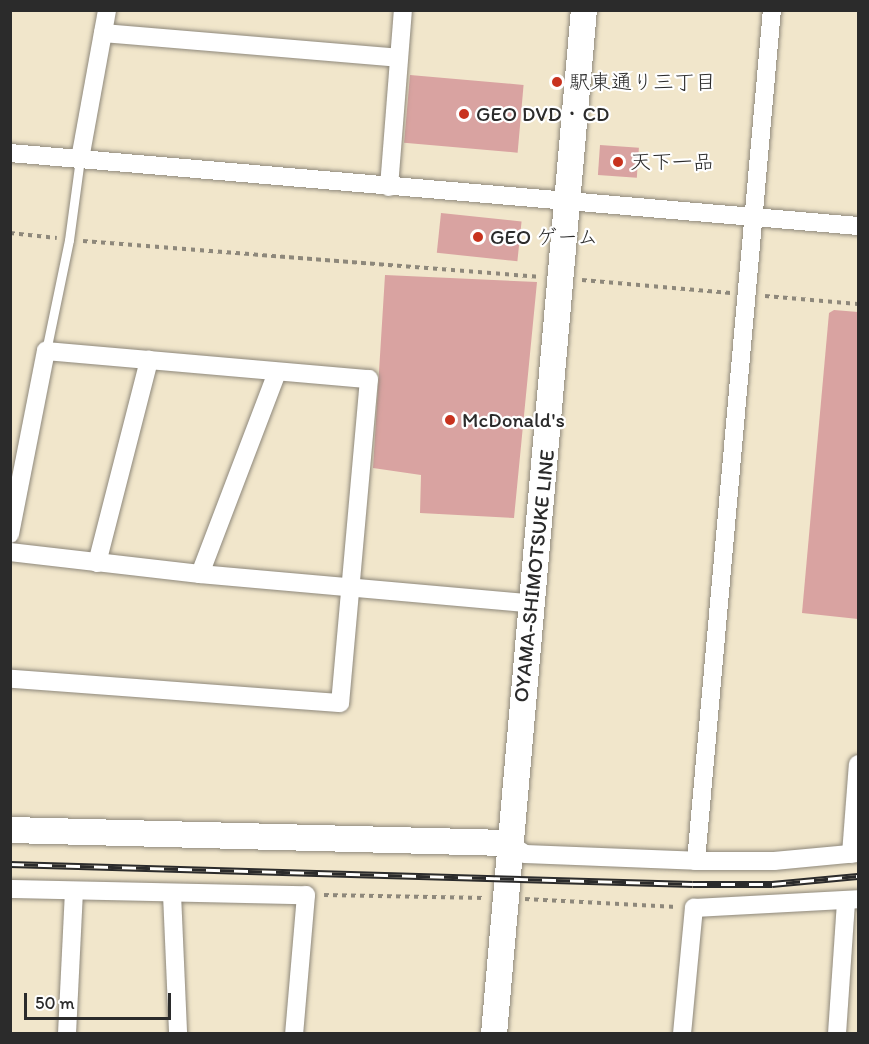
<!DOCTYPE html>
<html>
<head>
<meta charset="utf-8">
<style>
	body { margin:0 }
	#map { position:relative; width:869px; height:1044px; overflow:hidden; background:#f1e6cb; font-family:Itim,"Klee One",sans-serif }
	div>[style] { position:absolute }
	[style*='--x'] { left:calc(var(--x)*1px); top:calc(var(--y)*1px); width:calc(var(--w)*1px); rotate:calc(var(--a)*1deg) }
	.building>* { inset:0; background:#d9a3a1; transform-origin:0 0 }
	.path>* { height:4px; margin-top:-2px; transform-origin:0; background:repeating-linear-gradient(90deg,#8e887b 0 4.5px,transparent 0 9px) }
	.roads { filter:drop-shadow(0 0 2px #8e887b) drop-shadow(0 0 2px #8e887b) }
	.lane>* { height:9px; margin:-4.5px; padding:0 4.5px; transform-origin:4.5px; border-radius:4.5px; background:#fff }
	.street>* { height:18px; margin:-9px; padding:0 9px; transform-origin:9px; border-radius:9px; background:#fff }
	.secondary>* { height:26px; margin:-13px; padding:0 13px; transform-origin:13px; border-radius:13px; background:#fff }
	.rail>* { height:7px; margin-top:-3.5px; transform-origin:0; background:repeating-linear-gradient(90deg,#fff 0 14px,#2b2b2b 0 28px); box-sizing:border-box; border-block:2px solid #2b2b2b }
	.dots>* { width:16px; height:16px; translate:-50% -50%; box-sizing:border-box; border:3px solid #fff; border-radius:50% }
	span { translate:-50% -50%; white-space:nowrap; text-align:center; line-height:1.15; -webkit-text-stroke:4.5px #fff; paint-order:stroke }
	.poi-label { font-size:21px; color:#2b2b2b }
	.left { translate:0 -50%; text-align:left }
	.street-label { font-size:21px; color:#2b2b2b }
	.frame { position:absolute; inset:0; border:12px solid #2b2b2b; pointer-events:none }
	.scale { position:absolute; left:24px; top:993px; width:147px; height:27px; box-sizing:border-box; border:3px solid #2b2b2b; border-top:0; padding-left:8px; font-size:18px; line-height:21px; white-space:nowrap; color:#2b2b2b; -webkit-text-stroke:4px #fff; paint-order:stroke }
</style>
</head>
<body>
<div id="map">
	<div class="building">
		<i style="left:410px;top:75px;width:114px;height:68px;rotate:5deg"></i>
		<i style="left:600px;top:145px;width:39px;height:30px;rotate:4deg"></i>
		<i style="left:441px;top:213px;width:81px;height:40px;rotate:6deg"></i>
		<i style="clip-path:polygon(385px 275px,537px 282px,514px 518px,420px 513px,421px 475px,373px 468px)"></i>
		<i style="clip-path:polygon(834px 310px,858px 312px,858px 619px,802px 613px,829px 313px)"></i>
	</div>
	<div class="path">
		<i style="--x:10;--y:233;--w:47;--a:6.1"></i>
		<i style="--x:83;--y:241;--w:457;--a:4.5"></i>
		<i style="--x:582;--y:280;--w:149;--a:5"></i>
		<i style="--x:765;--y:296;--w:93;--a:4.9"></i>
		<i style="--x:324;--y:895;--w:161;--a:1.1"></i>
		<i style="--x:525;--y:899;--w:152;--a:3"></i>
	</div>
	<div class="roads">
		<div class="lane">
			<i style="--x:46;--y:351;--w:113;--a:-78.3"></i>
			<i style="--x:69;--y:240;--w:82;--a:-82.3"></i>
		</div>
		<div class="street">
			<i style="--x:103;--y:33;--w:296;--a:4.8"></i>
			<i style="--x:10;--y:153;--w:851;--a:4.92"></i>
			<i style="--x:80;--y:159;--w:151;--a:-79.7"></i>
			<i style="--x:389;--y:187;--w:178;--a:-85.5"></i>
			<i style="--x:10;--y:534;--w:187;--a:-78.9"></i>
			<i style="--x:46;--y:351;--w:324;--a:5"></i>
			<i style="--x:369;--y:379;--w:325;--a:95.1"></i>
			<i style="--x:340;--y:703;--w:331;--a:-175.8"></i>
			<i style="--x:10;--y:552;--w:191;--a:6.6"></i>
			<i style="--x:200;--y:574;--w:335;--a:5.1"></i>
			<i style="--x:97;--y:563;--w:210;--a:-75.6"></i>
			<i style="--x:200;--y:574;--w:216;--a:-69.1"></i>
			<i style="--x:508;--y:843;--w:20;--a:33"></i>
			<i style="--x:525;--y:854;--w:171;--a:2.3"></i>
			<i style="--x:696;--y:861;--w:78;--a:0"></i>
			<i style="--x:774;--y:861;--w:84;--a:-5.4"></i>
			<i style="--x:851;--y:854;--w:90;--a:-85.6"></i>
			<i style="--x:696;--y:861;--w:854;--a:-84.9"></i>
			<i style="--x:10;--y:889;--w:296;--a:1.2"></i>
			<i style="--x:306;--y:895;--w:140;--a:94.9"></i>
			<i style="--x:172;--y:894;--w:140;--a:87.5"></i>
			<i style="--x:67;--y:1034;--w:143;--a:-87.2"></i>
			<i style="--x:682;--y:1034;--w:127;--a:-84.6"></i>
			<i style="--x:694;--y:908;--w:164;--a:-3.1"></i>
			<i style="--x:837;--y:1034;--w:133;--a:-86.1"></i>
		</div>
		<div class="secondary">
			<i style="--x:10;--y:830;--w:498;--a:1.5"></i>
			<i style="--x:494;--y:1034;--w:1028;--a:-84.98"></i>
		</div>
	</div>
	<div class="rail">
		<i style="--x:10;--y:864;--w:683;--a:1.68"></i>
		<i style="--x:693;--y:884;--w:79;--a:0"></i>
		<i style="--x:772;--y:884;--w:86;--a:-5.3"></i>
	</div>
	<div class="dots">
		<i style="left:557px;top:82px;background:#c8321e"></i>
		<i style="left:464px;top:114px;background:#c8321e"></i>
		<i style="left:618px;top:162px;background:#c8321e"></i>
		<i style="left:478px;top:237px;background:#c8321e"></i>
		<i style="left:450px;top:420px;background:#c8321e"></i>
	</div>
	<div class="poi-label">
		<span class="left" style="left:569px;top:82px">駅東通り三丁目</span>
		<span class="left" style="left:476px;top:114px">GEO DVD・CD</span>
		<span class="left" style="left:630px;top:162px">天下一品</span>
		<span class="left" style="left:490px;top:237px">GEO ゲーム</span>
		<span class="left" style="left:462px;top:420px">McDonald's</span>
	</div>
	<div class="street-label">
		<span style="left:534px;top:576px;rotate:-84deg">OYAMA-SHIMOTSUKE LINE</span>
	</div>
	<div class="frame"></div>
	<div class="scale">50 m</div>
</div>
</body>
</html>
